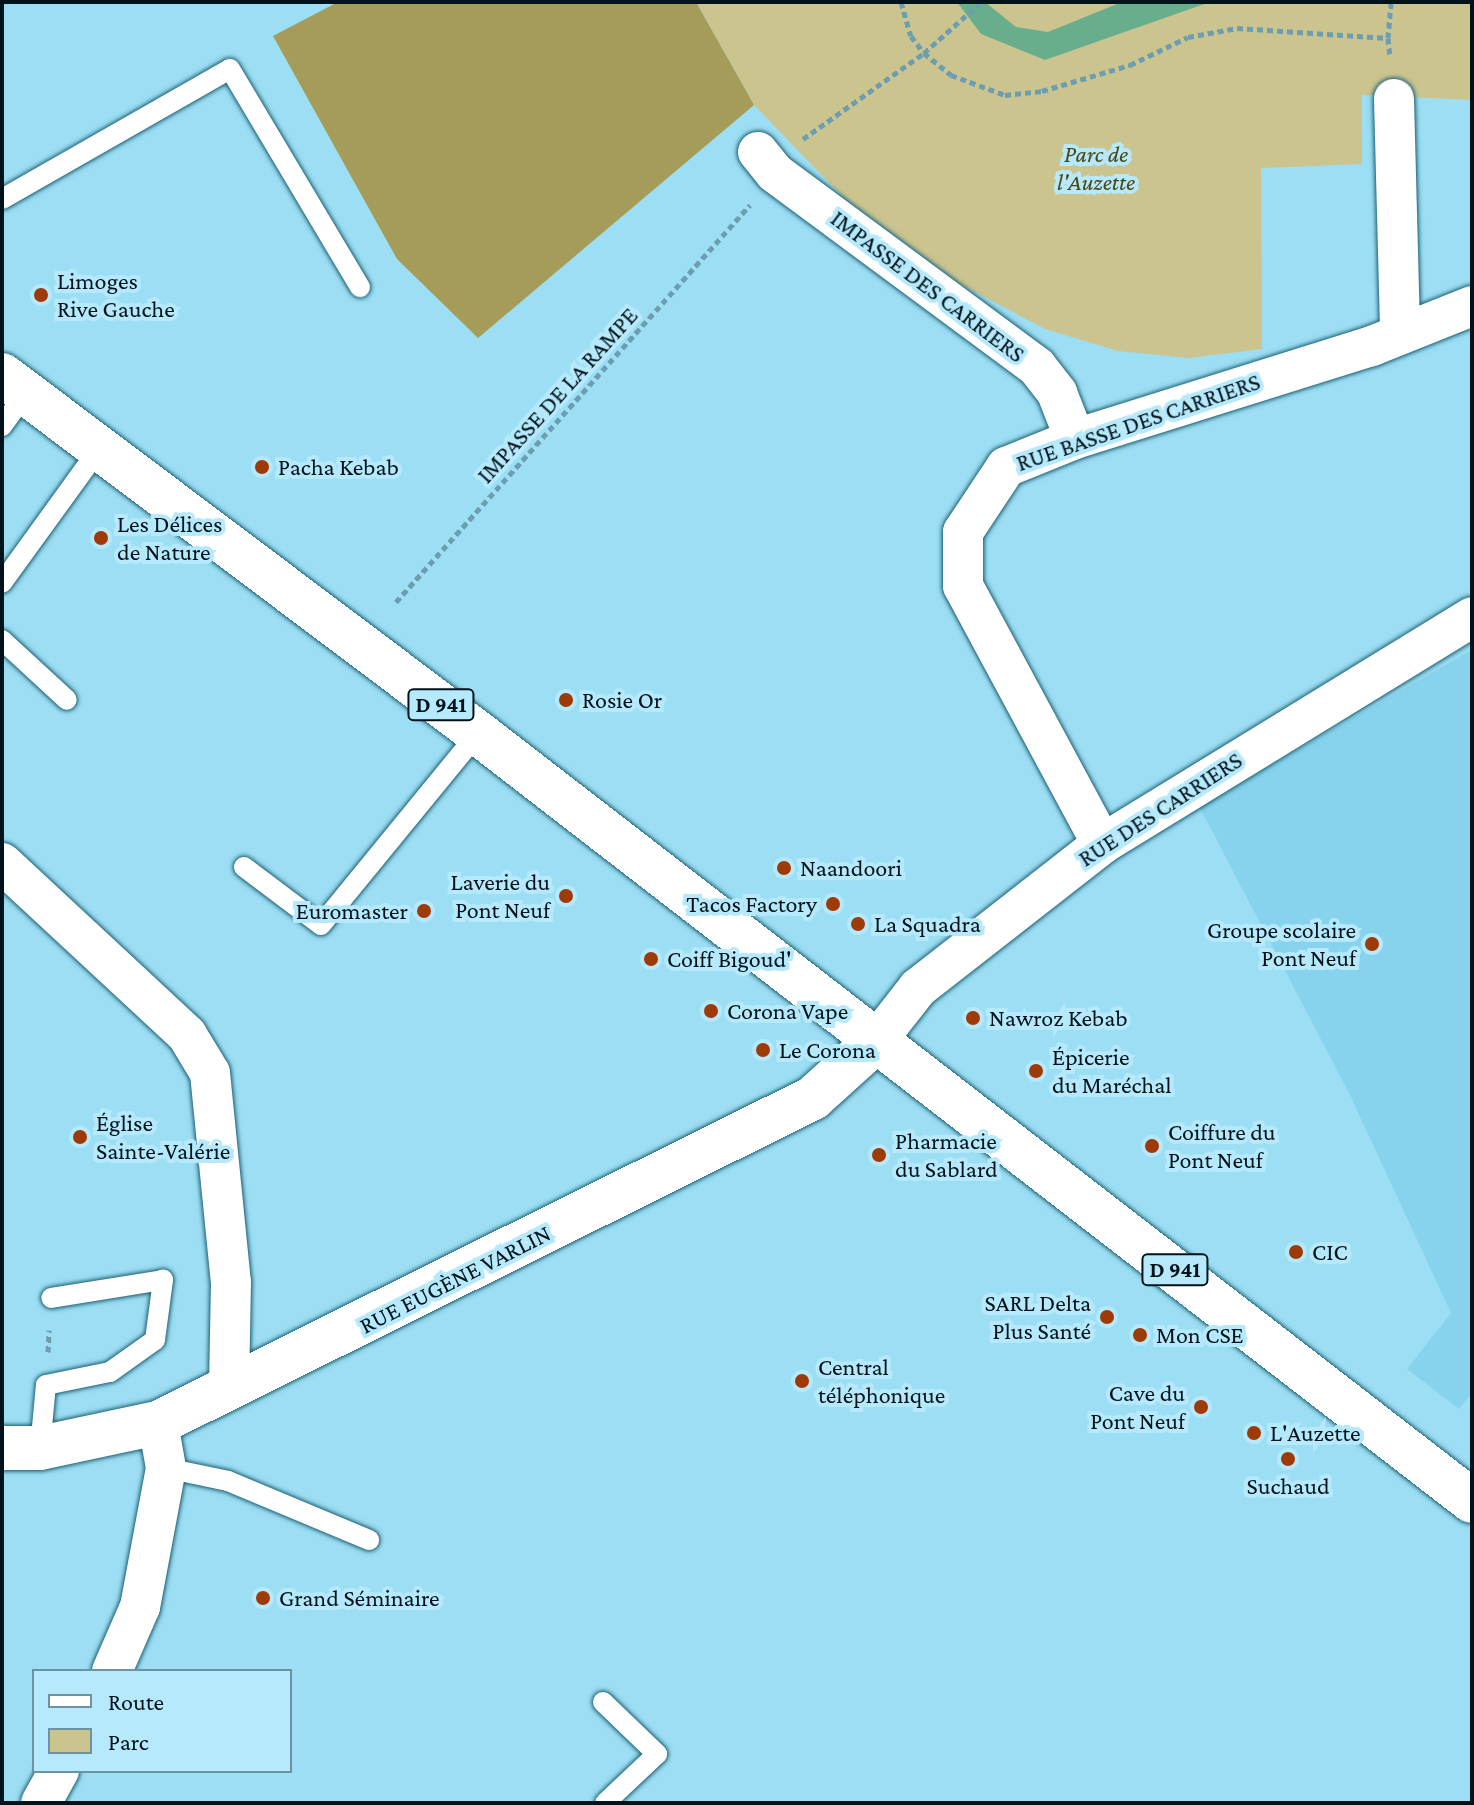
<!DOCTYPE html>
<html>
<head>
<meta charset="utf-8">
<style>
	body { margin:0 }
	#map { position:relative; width:1474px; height:1805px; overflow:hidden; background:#9cdef4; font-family:"Crimson Pro",serif }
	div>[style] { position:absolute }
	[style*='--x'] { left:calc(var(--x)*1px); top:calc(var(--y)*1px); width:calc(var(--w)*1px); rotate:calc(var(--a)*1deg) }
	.built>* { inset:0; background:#87d3ed }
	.green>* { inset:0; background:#cbc48f }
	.forest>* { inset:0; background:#a59c5a }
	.water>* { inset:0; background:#69ae8c }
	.path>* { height:5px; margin-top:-2.5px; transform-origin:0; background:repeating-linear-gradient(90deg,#6b9eb0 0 6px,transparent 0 10px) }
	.roads { filter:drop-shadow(0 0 2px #1b6074) drop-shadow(0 0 2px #1b6074) }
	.service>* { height:20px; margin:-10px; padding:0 10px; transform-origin:10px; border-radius:10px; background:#fff }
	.minor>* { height:40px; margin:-20px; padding:0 20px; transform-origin:20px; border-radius:20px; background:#fff }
	.tertiary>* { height:44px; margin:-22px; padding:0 22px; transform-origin:22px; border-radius:22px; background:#fff }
	.primary>* { height:44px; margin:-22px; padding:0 22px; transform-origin:22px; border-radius:22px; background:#fff }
	.dots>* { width:22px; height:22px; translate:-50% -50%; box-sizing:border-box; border:4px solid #b5e9fb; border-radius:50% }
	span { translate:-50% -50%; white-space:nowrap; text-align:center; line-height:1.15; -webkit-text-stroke:8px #b5e9fb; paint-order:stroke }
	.shield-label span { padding:2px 6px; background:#b5e9fb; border:2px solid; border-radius:6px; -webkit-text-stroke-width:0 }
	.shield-label { font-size:22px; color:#00121a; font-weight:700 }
	.park-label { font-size:24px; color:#4d4612; font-style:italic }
	.poi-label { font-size:24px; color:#00121a }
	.left { translate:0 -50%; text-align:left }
	.right { translate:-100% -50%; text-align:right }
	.street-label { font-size:24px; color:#00121a }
	.frame { position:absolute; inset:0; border:4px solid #00121a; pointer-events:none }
	.legend { position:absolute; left:32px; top:1669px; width:260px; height:104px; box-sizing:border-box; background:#b5e9fb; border:2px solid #6d93a1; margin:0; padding:10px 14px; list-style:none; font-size:24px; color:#00121a }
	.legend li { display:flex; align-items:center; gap:16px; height:40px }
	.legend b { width:40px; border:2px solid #6d93a1 }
</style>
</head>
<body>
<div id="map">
	<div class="built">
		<i style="clip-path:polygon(1472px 650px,1472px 1393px,1459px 1409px,1407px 1369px,1451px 1313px,1350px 1095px,1199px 806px)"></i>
	</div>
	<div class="green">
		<i style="clip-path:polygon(696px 2px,1472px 2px,1472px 100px,1362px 95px,1362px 164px,1261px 168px,1262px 349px,1189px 358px,1118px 351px,1045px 329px,962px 285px,843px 197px,754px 105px)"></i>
	</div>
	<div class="forest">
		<i style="clip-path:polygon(338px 2px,696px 2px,754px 105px,478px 338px,397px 259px,273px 36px)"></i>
	</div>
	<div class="water">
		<i style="clip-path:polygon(957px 2px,985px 2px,1016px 27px,1048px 32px,1122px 2px,1210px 2px,1045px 60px,981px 34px)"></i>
	</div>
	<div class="path">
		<i style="--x:901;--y:2;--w:35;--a:74"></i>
		<i style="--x:911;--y:36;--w:21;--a:53"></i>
		<i style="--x:924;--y:53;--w:76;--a:-41.8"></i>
		<i style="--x:1388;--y:38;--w:19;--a:84"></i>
		<i style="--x:803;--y:139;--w:148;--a:-35.4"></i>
		<i style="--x:924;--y:53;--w:35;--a:39"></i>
		<i style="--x:951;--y:75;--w:58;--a:20.3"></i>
		<i style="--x:1005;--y:95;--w:37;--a:-6"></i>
		<i style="--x:1042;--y:91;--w:92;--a:-16.5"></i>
		<i style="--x:1130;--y:65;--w:64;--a:-25.8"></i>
		<i style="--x:1188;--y:37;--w:50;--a:-10.4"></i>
		<i style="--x:1237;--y:28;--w:151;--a:3.8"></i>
		<i style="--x:1388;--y:38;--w:36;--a:-85"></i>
		<i style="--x:396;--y:602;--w:532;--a:-48.28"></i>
		<i style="--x:48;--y:1352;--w:22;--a:-87"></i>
	</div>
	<div class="roads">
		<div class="service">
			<i style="--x:2;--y:199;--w:262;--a:-29.7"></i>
			<i style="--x:230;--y:69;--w:254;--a:59.2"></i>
			<i style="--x:2;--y:426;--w:41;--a:-54"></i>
			<i style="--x:2;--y:583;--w:165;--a:-54.1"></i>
			<i style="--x:2;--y:640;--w:88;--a:42.7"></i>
			<i style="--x:244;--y:867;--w:96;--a:37"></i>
			<i style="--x:321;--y:925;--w:248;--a:-50.7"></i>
			<i style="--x:40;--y:1448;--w:63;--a:-84.6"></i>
			<i style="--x:46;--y:1385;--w:65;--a:-11.5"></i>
			<i style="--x:110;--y:1372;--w:55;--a:-35.4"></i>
			<i style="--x:155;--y:1340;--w:61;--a:-82.4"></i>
			<i style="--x:163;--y:1280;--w:113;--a:170.9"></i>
			<i style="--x:166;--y:1468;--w:63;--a:11.8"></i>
			<i style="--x:228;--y:1481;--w:153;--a:22.7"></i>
			<i style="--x:603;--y:1702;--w:75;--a:43.9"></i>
			<i style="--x:657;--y:1754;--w:71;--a:136.7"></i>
		</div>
		<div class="minor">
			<i style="--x:1394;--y:99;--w:235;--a:88.5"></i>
			<i style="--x:758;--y:152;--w:27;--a:51"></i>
			<i style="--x:775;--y:173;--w:326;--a:36.5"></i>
			<i style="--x:1037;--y:367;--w:33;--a:52"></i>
			<i style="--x:1057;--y:393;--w:49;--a:68.6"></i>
			<i style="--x:1102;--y:844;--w:293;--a:-118.3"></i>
			<i style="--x:963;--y:586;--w:54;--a:-90"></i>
			<i style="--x:963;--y:532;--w:78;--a:-56.5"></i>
			<i style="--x:1006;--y:467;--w:74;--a:-22.1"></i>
			<i style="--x:1075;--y:439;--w:311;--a:-17.4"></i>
			<i style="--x:1372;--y:346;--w:108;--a:-21.8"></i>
			<i style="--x:2;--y:863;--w:253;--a:42.9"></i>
			<i style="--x:187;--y:1035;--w:44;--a:58.8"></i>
			<i style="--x:210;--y:1073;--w:210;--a:84.3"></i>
			<i style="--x:231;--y:1282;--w:107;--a:91.1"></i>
			<i style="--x:878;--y:1039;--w:65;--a:-51.9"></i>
			<i style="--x:918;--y:988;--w:234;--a:-38"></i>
			<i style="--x:1102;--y:844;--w:434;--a:-31.5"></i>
			<i style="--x:112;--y:1671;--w:70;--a:-66.4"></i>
			<i style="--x:140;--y:1607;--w:141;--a:-79.4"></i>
			<i style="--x:166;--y:1468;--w:46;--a:-100.1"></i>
			<i style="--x:41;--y:1803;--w:37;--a:-61"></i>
		</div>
		<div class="tertiary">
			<i style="--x:2;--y:1448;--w:38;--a:0"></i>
			<i style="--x:40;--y:1448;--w:121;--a:-12"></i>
			<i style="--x:158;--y:1423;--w:731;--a:-26.39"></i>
			<i style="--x:813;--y:1098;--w:88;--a:-42.2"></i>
		</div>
		<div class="primary">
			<i style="--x:2;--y:375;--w:596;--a:36.95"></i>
			<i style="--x:478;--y:733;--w:1256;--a:37.69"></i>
		</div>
	</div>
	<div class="dots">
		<i style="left:41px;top:295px;background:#9e3a06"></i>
		<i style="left:262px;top:467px;background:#9e3a06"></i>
		<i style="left:101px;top:538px;background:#9e3a06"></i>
		<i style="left:566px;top:700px;background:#9e3a06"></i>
		<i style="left:784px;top:868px;background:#9e3a06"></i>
		<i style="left:566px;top:896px;background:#9e3a06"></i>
		<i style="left:833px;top:904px;background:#9e3a06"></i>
		<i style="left:424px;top:911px;background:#9e3a06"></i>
		<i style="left:858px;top:924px;background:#9e3a06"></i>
		<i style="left:1372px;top:944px;background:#9e3a06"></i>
		<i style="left:651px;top:959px;background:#9e3a06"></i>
		<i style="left:711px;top:1011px;background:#9e3a06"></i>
		<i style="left:973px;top:1018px;background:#9e3a06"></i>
		<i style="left:763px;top:1050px;background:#9e3a06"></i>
		<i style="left:1036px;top:1071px;background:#9e3a06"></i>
		<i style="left:80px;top:1137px;background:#9e3a06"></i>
		<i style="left:1152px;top:1146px;background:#9e3a06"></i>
		<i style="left:879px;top:1155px;background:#9e3a06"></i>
		<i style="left:1296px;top:1252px;background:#9e3a06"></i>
		<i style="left:1107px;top:1317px;background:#9e3a06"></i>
		<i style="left:1140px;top:1335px;background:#9e3a06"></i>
		<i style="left:802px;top:1381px;background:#9e3a06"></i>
		<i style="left:1201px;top:1407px;background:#9e3a06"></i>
		<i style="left:1254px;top:1433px;background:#9e3a06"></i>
		<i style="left:1288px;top:1459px;background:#9e3a06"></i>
		<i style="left:263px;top:1598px;background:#9e3a06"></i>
	</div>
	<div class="shield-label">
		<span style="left:441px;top:705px">D 941</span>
		<span style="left:1175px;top:1270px">D 941</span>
	</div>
	<div class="park-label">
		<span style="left:1096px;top:168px">Parc de<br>l'Auzette</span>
	</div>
	<div class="poi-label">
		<span class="left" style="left:57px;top:295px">Limoges<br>Rive Gauche</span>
		<span class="left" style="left:278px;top:467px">Pacha Kebab</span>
		<span class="left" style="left:117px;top:538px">Les Délices<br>de Nature</span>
		<span class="left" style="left:582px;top:700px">Rosie Or</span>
		<span class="left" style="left:800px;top:868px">Naandoori</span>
		<span class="right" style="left:550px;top:896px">Laverie du<br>Pont Neuf</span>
		<span class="right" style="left:817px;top:904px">Tacos Factory</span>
		<span class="right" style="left:408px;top:911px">Euromaster</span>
		<span class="left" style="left:874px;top:924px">La Squadra</span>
		<span class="right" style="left:1356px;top:944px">Groupe scolaire<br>Pont Neuf</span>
		<span class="left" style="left:667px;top:959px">Coiff Bigoud'</span>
		<span class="left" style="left:727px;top:1011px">Corona Vape</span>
		<span class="left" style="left:989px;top:1018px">Nawroz Kebab</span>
		<span class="left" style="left:779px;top:1050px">Le Corona</span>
		<span class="left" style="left:1052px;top:1071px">Épicerie<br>du Maréchal</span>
		<span class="left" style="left:96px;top:1137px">Église<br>Sainte-Valérie</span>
		<span class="left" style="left:1168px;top:1146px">Coiffure du<br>Pont Neuf</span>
		<span class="left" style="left:895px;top:1155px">Pharmacie<br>du Sablard</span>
		<span class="left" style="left:1312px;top:1252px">CIC</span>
		<span class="right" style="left:1091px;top:1317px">SARL Delta<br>Plus Santé</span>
		<span class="left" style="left:1156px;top:1335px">Mon CSE</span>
		<span class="left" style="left:818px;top:1381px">Central<br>téléphonique</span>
		<span class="right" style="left:1185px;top:1407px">Cave du<br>Pont Neuf</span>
		<span class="left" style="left:1270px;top:1433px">L'Auzette</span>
		<span style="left:1288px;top:1486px">Suchaud</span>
		<span class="left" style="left:279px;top:1598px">Grand Séminaire</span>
	</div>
	<div class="street-label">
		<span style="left:928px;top:286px;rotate:37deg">IMPASSE DES CARRIERS</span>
		<span style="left:557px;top:395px;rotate:-48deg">IMPASSE DE LA RAMPE</span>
		<span style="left:1138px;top:422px;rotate:-19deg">RUE BASSE DES CARRIERS</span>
		<span style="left:1160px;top:809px;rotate:-33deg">RUE DES CARRIERS</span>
		<span style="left:455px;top:1279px;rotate:-27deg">RUE EUGÈNE VARLIN</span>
	</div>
	<div class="frame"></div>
	<ul class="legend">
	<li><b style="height:10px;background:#fff"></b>Route</li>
	<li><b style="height:22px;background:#cbc48f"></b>Parc</li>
	</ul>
</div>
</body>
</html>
